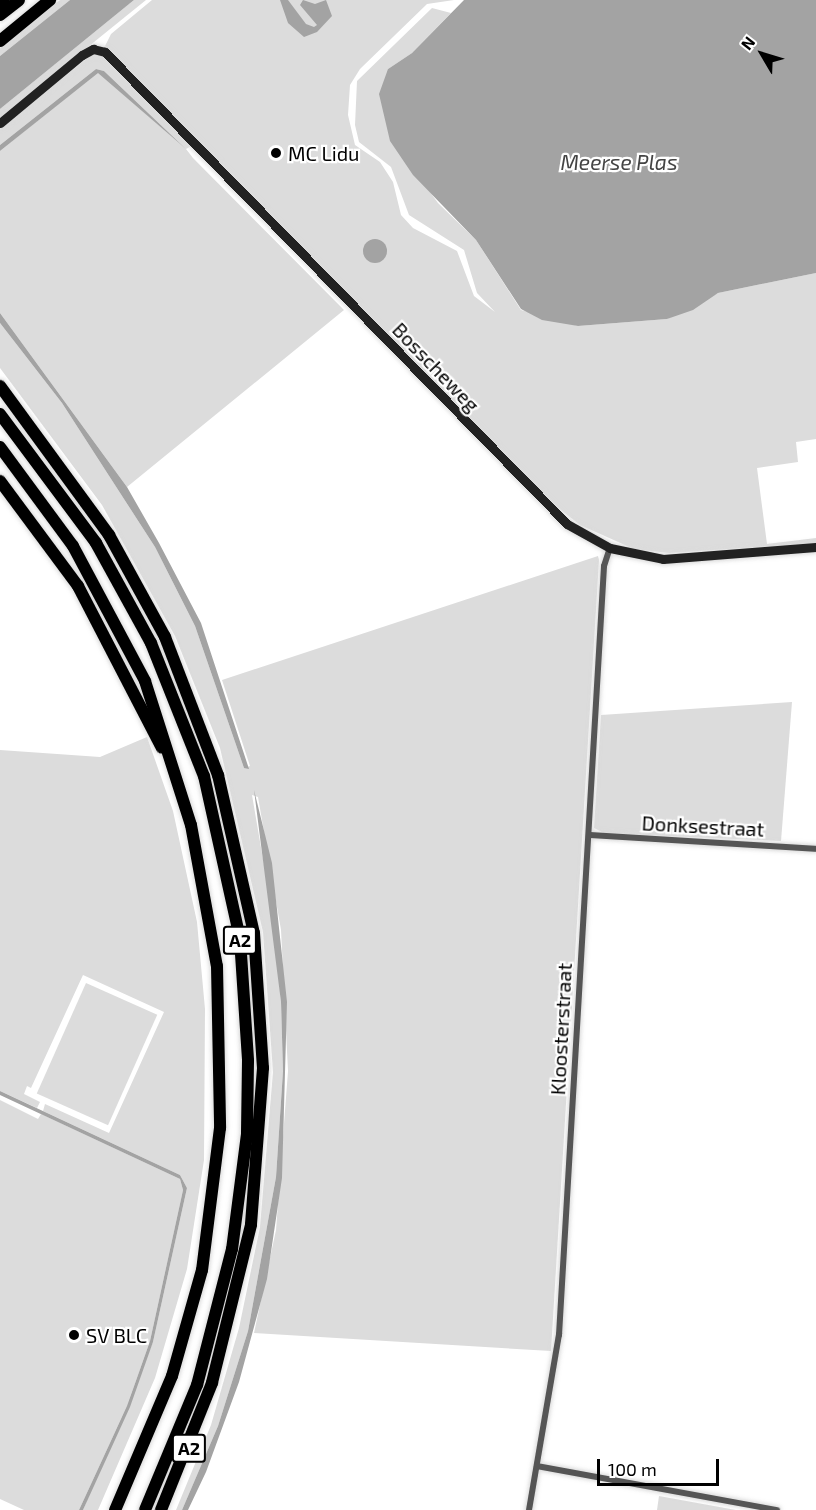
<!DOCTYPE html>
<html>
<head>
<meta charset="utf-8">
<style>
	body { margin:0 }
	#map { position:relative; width:816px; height:1510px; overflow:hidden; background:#fff; font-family:"Exo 2",sans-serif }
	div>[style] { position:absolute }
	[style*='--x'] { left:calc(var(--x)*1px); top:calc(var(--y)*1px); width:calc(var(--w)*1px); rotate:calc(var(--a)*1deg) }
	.green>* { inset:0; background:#dcdcdc; transform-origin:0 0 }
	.water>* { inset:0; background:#a3a3a3 }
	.round { border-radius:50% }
	.roads { filter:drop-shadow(0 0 2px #dbdbdb) drop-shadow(0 0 2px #dbdbdb) }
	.street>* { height:6px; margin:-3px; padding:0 3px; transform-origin:3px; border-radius:3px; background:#555 }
	.secondary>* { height:9px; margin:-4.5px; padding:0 4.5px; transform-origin:4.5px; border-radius:4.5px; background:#222 }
	.highway>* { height:12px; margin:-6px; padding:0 6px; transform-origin:6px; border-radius:6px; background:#000 }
	.dots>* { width:16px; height:16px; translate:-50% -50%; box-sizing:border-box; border:3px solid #fff; border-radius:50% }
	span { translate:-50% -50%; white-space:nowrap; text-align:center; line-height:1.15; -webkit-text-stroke:4.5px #fff; paint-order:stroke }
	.shield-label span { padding:2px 4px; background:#fff; border:2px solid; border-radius:4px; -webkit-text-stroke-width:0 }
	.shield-label { font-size:18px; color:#000; font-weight:700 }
	.poi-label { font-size:20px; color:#000 }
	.left { translate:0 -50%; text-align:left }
	.street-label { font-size:20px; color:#000 }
	.water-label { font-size:21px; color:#444; font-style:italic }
	.north { position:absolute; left:732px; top:24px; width:60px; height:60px; -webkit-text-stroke:4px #fff; paint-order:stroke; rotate:308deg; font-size:16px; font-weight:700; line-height:24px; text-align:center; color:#000 }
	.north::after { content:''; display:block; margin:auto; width:21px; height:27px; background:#000; clip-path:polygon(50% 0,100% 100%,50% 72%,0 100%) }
	.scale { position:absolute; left:597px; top:1459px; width:122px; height:27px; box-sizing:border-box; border:3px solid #000; border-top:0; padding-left:8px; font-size:18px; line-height:21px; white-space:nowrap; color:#000; -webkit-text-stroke:4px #fff; paint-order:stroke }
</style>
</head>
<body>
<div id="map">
	<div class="green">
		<i style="clip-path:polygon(60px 0,70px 0,0 56px,0 48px)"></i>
		<i style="clip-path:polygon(134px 0,146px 0,0 118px,0 109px)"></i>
		<i style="clip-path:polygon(152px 0,454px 0,427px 4px,360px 69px,350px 85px,348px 115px,355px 145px,380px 162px,393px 182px,401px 215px,413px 228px,457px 251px,474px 296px,495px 312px,477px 293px,464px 250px,409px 215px,391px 167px,359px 142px,355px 125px,357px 81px,432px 8px,451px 13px,412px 53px,388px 69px,389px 136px,438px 203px,476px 240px,521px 310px,578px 326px,667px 319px,718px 293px,816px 273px,816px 439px,796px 442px,798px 462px,757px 468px,767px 544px,816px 538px,816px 543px,669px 553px,634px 549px,580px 525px,556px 506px,105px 46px,111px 34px)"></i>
		<i style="clip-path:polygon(94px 53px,104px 55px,193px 145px,186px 149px,193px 158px,344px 310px,127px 487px,0 313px,0 151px,98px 72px,186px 149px,104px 71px,96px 69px,0 145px,0 128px)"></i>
		<i style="clip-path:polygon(0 323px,62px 403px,155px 547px,195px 626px,244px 768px,250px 766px,222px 680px,598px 556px,599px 560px,551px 1351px,254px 1333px,276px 1230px,288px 1071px,281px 930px,258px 797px,252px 795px,275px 929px,281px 1002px,283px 1071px,276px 1177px,248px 1331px,218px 1426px,182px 1510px,176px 1510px,211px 1425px,239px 1328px,260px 1227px,273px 1072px,263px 932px,220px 748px,175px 636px,102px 505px,0 368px)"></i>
		<i style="clip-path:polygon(792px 702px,781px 841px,604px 833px,594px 828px,601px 715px)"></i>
		<i style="clip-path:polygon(147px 737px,173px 811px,197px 922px,205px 1009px,204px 1160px,187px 1269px,155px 1378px,98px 1510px,83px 1510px,153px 1342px,187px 1188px,180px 1175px,43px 1111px,45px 1104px,109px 1133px,164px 1012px,83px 975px,31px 1088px,27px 1086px,24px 1094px,40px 1102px,37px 1108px,0 1091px,0 750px,100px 757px)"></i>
		<i style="left:86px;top:983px;width:78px;height:121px;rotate:24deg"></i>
		<i style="clip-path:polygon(0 1100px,38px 1119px,41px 1114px,180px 1179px,183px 1190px,150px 1341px,127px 1406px,79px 1510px,24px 1510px,0 1499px)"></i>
		<i style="clip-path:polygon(659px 1496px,736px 1510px,657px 1510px)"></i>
	</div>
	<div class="water">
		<i style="clip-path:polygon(70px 0,134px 0,0 109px,0 56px)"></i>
		<i style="clip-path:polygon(280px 0,288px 0,306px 24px,314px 27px,317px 25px,300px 5px,303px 0,315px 4px,326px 0,332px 16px,317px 32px,304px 37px,288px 23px)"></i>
		<i style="clip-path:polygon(464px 0,816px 0,816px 273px,718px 293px,693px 310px,667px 319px,578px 326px,542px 320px,521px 309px,476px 240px,413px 175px,390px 141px,379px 94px,388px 69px,412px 53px)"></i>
		<i style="clip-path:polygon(96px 69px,104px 71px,186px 149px,98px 73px,0 151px,0 145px)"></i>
		<i class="round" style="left:363px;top:239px;width:24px;height:24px"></i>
		<i style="clip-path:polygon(0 313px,127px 487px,159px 543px,201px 623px,249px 769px,244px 768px,195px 626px,155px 547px,62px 403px,0 323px)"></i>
		<i style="clip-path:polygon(254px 790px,272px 863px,287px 1002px,282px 1178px,267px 1279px,239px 1382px,206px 1472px,188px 1510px,182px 1510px,218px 1426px,248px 1331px,276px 1177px,283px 1071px,281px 1002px)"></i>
		<i style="clip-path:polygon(0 1091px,180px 1175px,187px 1188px,153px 1342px,130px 1407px,83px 1510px,79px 1510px,127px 1406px,150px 1341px,183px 1190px,180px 1179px,0 1095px)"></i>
	</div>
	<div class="roads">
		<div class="street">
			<i style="--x:589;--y:835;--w:227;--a:3.5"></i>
			<i style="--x:537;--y:1466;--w:244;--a:10.4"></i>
			<i style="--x:529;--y:1510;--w:178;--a:-80.3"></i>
			<i style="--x:559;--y:1335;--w:770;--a:-86.65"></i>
			<i style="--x:604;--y:566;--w:19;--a:-72"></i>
		</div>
		<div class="secondary">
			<i style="--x:0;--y:123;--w:107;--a:-39.7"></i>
			<i style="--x:82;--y:55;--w:13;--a:-29"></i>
			<i style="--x:93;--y:49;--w:12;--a:14"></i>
			<i style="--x:105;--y:52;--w:660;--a:45.61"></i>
			<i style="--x:567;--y:524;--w:49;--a:29.2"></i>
			<i style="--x:610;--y:548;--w:54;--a:11.7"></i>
			<i style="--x:663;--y:559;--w:153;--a:-4.5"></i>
		</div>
		<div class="highway">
			<i style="--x:0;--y:2;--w:4;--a:-34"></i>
			<i style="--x:0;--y:15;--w:24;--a:-38"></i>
			<i style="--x:0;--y:41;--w:65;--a:-39.4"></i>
			<i style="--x:0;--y:386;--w:185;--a:53.8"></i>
			<i style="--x:109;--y:535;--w:116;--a:61.2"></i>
			<i style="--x:165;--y:637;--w:148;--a:69"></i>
			<i style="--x:218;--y:775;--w:162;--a:77.2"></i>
			<i style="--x:254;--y:933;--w:135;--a:86.2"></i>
			<i style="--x:263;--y:1068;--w:157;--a:94.4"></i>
			<i style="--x:251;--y:1225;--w:163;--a:103.9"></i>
			<i style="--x:212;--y:1383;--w:137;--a:111.9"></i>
			<i style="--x:0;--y:414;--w:161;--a:53.3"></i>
			<i style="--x:96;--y:543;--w:114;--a:61.2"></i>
			<i style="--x:151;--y:643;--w:143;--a:68.3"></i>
			<i style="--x:204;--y:776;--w:167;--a:77.5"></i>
			<i style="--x:240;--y:939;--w:122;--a:86.2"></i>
			<i style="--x:248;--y:1061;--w:73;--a:90.8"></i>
			<i style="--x:247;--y:1134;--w:116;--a:97.4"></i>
			<i style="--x:232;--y:1249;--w:140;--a:104.4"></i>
			<i style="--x:197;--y:1385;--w:135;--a:112.6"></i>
			<i style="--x:0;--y:447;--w:123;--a:53.6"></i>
			<i style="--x:73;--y:546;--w:153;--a:61.9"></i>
			<i style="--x:145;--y:681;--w:151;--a:72.3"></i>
			<i style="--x:191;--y:825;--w:143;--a:79.6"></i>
			<i style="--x:217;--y:966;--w:162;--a:88.9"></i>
			<i style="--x:220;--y:1128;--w:143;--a:97.2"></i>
			<i style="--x:202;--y:1270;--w:110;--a:105.8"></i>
			<i style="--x:172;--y:1376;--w:146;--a:113"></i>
			<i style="--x:0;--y:481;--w:131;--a:53.4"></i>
			<i style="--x:78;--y:586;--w:182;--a:62.6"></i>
		</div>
	</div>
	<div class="dots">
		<i style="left:276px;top:153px;background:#000"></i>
		<i style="left:74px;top:1335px;background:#000"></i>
	</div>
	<div class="shield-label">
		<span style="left:240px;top:940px">A2</span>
		<span style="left:189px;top:1448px">A2</span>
	</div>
	<div class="poi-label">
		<span class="left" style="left:288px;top:153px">MC Lidu</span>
		<span class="left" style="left:86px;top:1335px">SV BLC</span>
	</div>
	<div class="street-label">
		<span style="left:436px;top:367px;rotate:46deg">Bosscheweg</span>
		<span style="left:703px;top:826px;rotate:3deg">Donksestraat</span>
		<span style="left:561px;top:1029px;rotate:-87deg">Kloosterstraat</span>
	</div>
	<div class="water-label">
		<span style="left:619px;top:162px">Meerse Plas</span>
	</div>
	<div class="north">N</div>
	<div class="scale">100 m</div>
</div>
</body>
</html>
